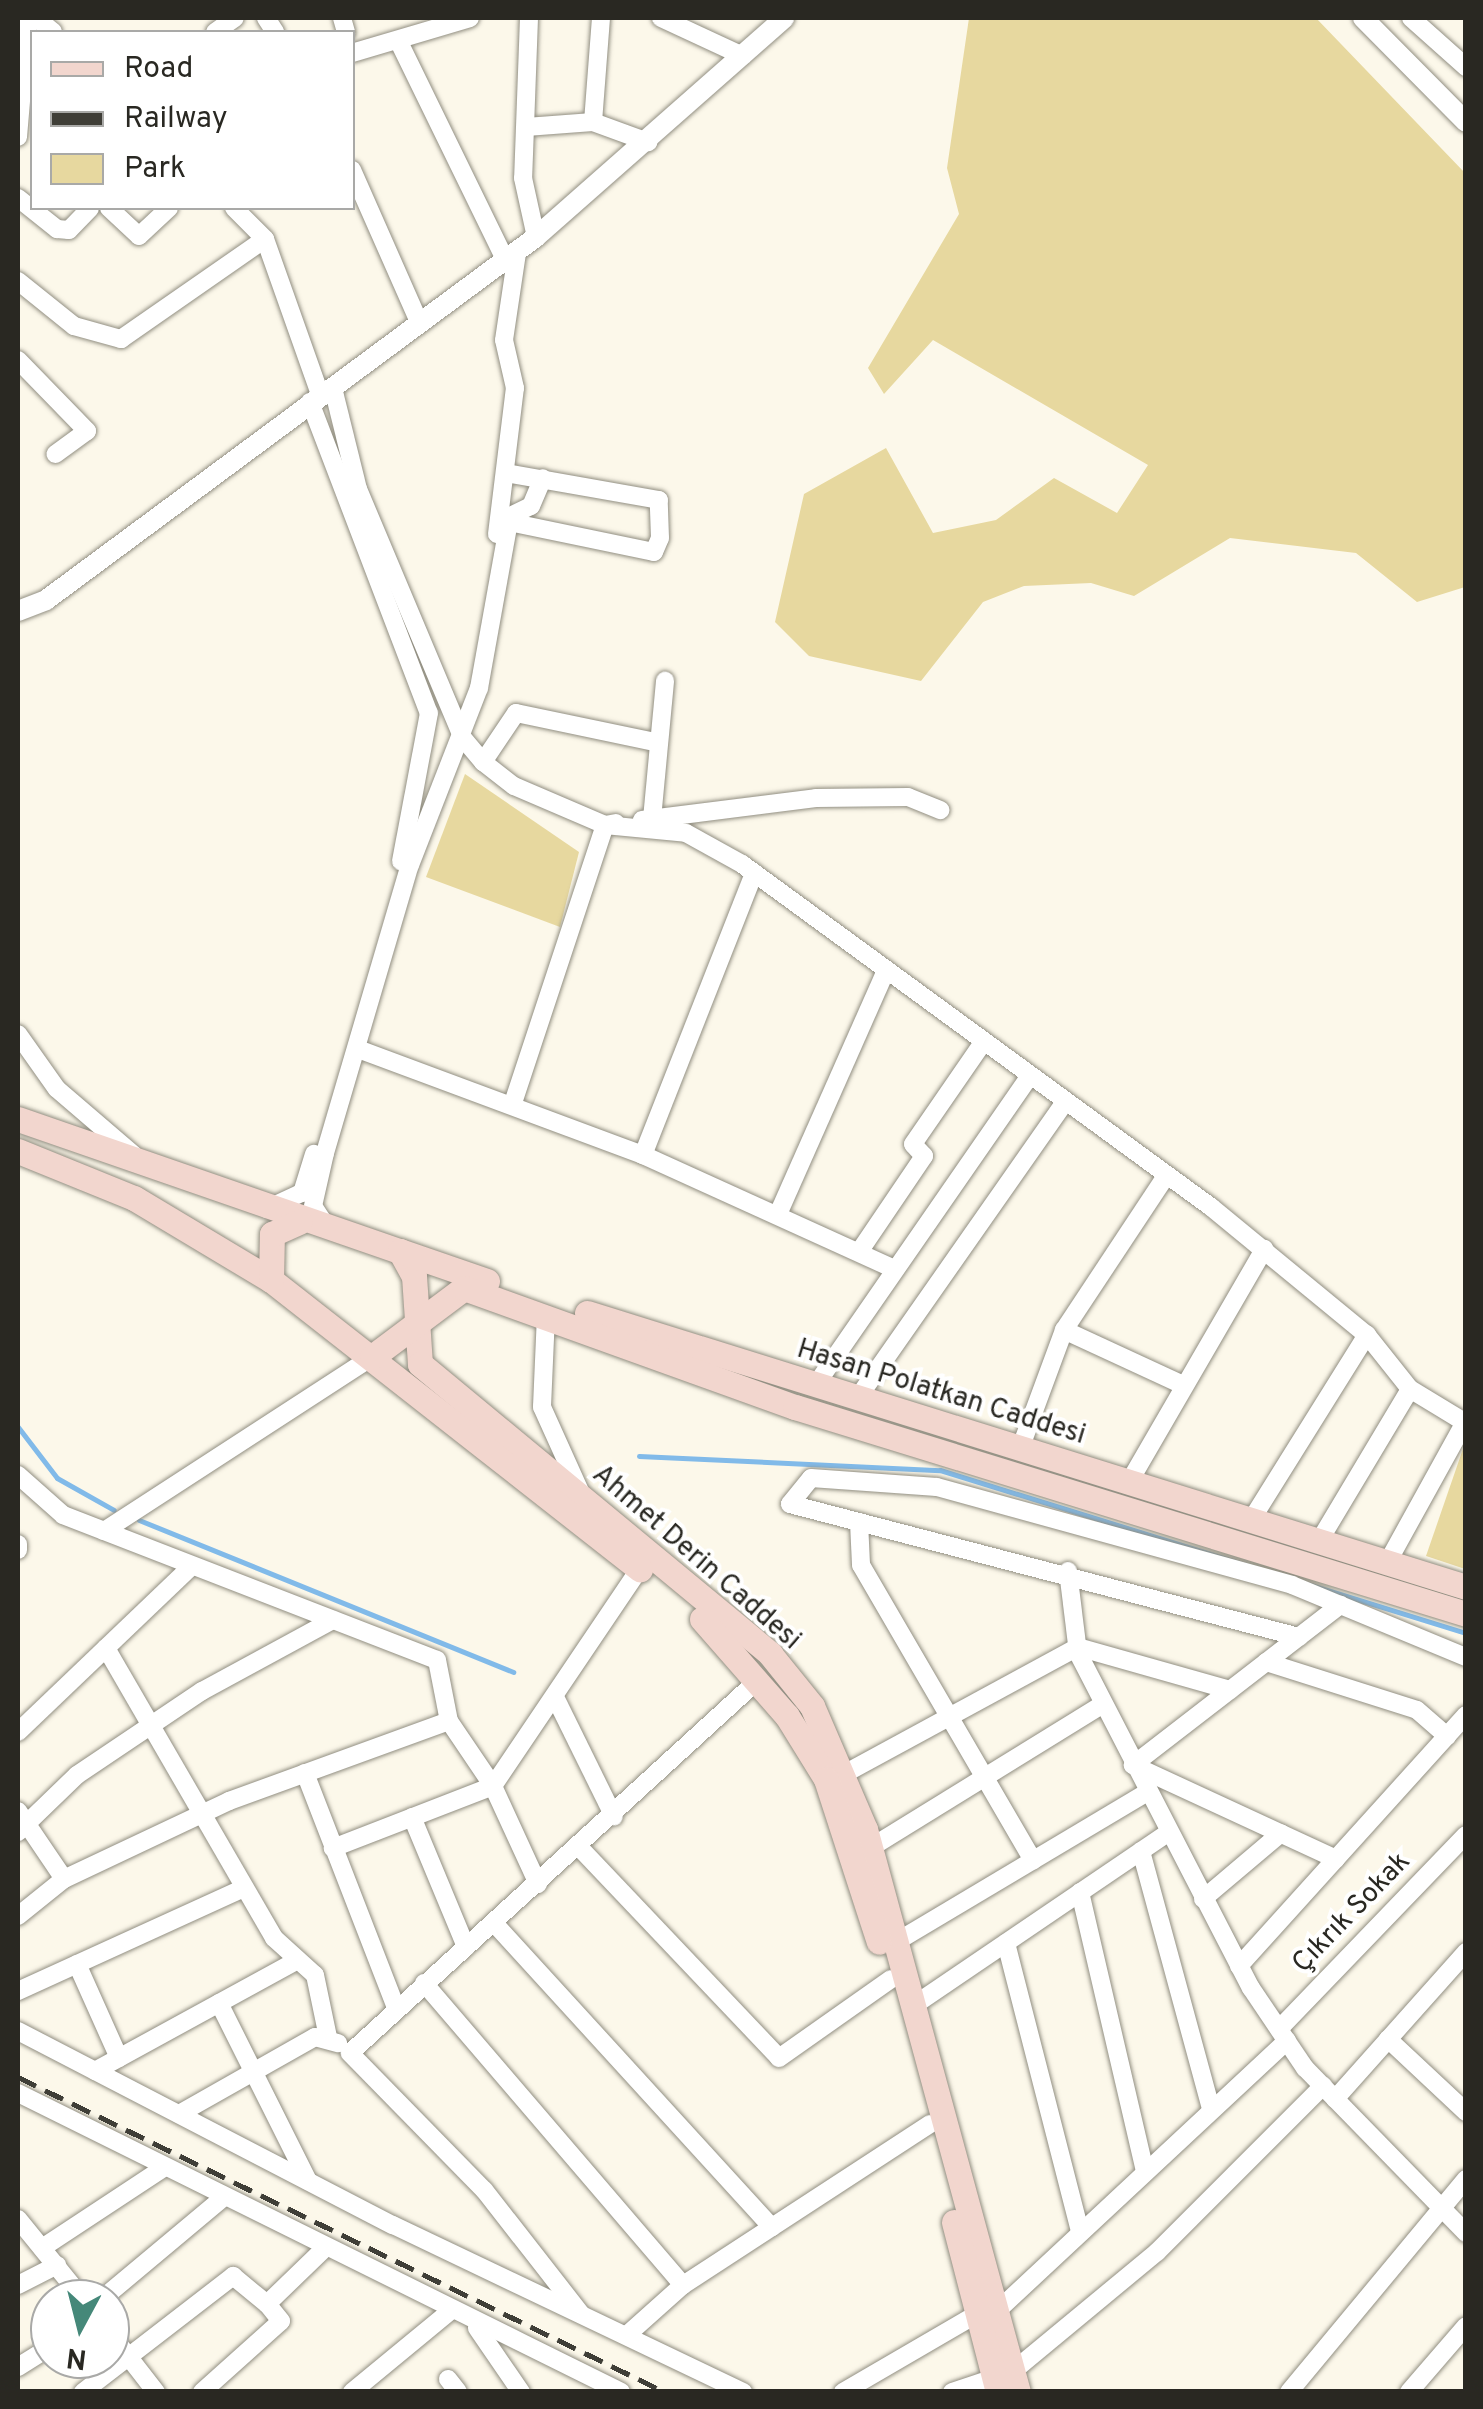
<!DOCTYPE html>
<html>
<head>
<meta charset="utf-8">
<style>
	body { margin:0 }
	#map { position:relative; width:1483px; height:2409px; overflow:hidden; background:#fcf8ea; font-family:Overpass,sans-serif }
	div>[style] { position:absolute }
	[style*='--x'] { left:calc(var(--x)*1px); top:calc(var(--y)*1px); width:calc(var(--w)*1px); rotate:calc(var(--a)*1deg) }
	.green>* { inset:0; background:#e7d89f }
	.stream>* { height:5px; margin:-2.5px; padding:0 2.5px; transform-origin:2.5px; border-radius:2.5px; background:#81bae9 }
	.roads { filter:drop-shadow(0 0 2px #918e81) drop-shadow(0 0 2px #918e81) }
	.minor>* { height:18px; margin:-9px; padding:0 9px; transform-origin:9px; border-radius:9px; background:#fff }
	.tertiary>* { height:20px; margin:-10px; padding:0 10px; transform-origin:10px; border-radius:10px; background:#fff }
	.secondary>* { height:25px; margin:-12.5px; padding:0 12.5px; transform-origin:12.5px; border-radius:12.5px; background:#f2d6ce }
	.rail>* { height:5px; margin-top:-2.5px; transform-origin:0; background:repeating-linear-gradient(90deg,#3f3e37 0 20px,transparent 0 30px) }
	span { translate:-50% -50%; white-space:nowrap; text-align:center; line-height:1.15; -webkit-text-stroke:8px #fff; paint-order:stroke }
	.street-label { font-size:28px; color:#292822 }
	.frame { position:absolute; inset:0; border:20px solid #292822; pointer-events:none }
	.legend { position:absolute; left:30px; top:30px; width:325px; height:180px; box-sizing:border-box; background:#fff; border:2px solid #a9a9a7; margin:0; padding:12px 18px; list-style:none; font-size:30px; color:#292822 }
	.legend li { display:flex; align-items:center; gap:20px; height:50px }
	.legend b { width:50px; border:2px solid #a9a9a7 }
	.north { position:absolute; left:30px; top:2279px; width:100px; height:100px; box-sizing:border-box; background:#fff; border:2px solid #a9a9a7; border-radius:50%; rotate:187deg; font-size:28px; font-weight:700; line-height:40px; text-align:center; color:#292822 }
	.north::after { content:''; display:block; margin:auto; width:35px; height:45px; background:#458879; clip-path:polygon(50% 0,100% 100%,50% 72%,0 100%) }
</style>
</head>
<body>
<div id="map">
	<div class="green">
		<i style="clip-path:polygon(969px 18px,1316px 18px,1465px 173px,1465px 587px,1417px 602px,1356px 553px,1230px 538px,1134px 596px,1091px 583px,1024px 586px,983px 602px,921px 681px,809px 656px,775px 622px,804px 494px,886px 448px,933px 533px,996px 520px,1054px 478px,1117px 513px,1148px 465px,933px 340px,884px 394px,868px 368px,959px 214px,947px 168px)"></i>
		<i style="clip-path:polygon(465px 774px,579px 852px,560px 927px,426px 877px)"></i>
		<i style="clip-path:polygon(1465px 1443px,1465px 1569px,1426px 1556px)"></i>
	</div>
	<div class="stream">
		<i style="--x:18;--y:1427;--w:64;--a:52.6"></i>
		<i style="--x:57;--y:1478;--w:65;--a:29.3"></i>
		<i style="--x:639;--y:1456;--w:301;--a:2.7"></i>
		<i style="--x:940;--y:1470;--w:551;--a:17.22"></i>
		<i style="--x:139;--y:1520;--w:404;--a:22.1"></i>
	</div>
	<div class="roads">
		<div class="minor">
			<i style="--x:36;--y:18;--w:22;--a:39"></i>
			<i style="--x:266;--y:18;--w:17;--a:57"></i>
			<i style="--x:342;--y:18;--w:15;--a:74"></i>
			<i style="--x:529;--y:18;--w:160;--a:92.1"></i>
			<i style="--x:523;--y:178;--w:60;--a:77.6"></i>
			<i style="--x:661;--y:18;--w:90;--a:24.9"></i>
			<i style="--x:1411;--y:18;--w:74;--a:41.7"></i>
			<i style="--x:215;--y:32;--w:24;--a:-35"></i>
			<i style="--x:399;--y:42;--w:244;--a:64"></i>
			<i style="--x:352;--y:53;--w:123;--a:-16.5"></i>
			<i style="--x:593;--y:122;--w:104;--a:-85.6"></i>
			<i style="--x:526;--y:127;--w:67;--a:-4.3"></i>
			<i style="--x:593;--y:122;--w:59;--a:20"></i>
			<i style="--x:18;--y:137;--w:119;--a:-85.2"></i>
			<i style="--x:352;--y:170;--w:166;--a:66.2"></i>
			<i style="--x:18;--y:198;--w:50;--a:38.5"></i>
			<i style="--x:57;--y:229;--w:12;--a:5"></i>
			<i style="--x:69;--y:230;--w:30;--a:-46"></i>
			<i style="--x:109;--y:208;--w:41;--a:43"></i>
			<i style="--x:139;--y:236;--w:41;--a:-43"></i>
			<i style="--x:234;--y:208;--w:44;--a:45"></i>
			<i style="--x:265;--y:239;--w:164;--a:70.5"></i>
			<i style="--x:18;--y:281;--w:72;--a:38.8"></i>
			<i style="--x:74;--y:326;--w:49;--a:15.5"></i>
			<i style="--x:121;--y:339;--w:175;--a:-34.8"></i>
			<i style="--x:18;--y:360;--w:99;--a:45.8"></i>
			<i style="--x:87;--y:431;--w:39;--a:144"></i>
			<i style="--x:334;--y:392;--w:100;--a:76.1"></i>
			<i style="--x:358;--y:489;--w:269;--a:67.2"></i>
			<i style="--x:462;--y:737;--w:33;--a:50"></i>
			<i style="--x:483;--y:762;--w:39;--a:38"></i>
			<i style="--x:514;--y:786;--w:99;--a:23.2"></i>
			<i style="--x:605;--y:825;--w:81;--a:5.6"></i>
			<i style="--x:686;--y:833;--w:64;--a:29"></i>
			<i style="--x:742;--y:864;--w:581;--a:36.18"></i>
			<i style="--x:1211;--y:1207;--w:202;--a:39.4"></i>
			<i style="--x:1367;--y:1335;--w:69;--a:51.5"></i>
			<i style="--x:1410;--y:1389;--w:66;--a:31.3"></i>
			<i style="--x:310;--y:402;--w:333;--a:69.1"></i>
			<i style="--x:429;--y:713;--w:151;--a:100.7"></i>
			<i style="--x:502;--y:520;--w:32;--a:-26"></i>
			<i style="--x:531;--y:506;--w:30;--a:-67"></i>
			<i style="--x:497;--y:534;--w:147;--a:-83"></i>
			<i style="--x:515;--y:388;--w:49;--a:-102.9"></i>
			<i style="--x:504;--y:340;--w:88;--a:-81.5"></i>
			<i style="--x:483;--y:762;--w:59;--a:-56"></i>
			<i style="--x:516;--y:713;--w:146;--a:11.8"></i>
			<i style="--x:652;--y:819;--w:139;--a:-84.6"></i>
			<i style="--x:642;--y:820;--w:175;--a:-7.2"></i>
			<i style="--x:816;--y:798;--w:92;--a:-0.6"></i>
			<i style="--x:908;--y:797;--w:35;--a:22"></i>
			<i style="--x:18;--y:1034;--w:67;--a:54.7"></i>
			<i style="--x:57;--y:1089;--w:101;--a:40.6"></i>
			<i style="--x:358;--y:1049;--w:304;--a:20.4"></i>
			<i style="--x:643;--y:1155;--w:276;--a:24.4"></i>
			<i style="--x:513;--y:1103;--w:293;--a:-71.7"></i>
			<i style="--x:605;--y:825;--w:11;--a:-10"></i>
			<i style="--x:643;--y:1155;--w:303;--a:-68.5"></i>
			<i style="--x:267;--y:1209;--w:38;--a:-25"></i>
			<i style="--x:302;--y:1193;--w:41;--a:-72.9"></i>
			<i style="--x:779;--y:1212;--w:265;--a:-66.1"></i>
			<i style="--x:328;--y:1229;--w:27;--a:-123"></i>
			<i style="--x:313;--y:1206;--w:54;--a:-77.2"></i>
			<i style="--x:325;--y:1153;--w:300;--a:-73.6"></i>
			<i style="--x:410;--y:865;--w:190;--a:-68.7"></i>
			<i style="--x:479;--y:688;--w:169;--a:-79.8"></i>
			<i style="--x:509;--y:522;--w:148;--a:11.7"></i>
			<i style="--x:654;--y:552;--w:15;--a:-67"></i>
			<i style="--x:660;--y:538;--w:38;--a:-92"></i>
			<i style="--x:659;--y:500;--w:155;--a:-170"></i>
			<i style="--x:859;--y:1252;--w:116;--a:-55.9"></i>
			<i style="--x:924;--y:1156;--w:16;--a:-133"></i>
			<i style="--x:913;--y:1144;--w:121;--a:-55.4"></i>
			<i style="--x:546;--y:1315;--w:92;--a:92.5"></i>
			<i style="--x:542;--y:1407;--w:92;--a:65.7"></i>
			<i style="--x:1064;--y:1330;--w:131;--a:24.8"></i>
			<i style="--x:815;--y:1386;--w:374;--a:-55.3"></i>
			<i style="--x:857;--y:1399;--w:358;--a:-55"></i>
			<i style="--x:1020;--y:1449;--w:127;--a:-69.7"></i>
			<i style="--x:1064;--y:1330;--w:185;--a:-56.5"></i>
			<i style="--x:18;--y:1475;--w:60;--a:41.6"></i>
			<i style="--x:63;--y:1515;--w:401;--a:21.2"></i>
			<i style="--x:437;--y:1660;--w:62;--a:78.9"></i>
			<i style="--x:1128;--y:1484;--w:272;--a:-59.9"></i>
			<i style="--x:859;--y:1522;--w:43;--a:87.3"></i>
			<i style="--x:861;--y:1565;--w:342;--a:59.8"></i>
			<i style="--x:1250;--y:1522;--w:221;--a:-58"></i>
			<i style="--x:104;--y:1531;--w:320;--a:-33"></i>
			<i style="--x:1318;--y:1543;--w:179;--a:-59.1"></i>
			<i style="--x:18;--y:1544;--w:6;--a:90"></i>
			<i style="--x:1386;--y:1565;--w:163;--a:-61.1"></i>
			<i style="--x:1068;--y:1571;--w:83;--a:83"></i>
			<i style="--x:1078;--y:1653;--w:377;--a:62.7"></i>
			<i style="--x:1251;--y:1988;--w:97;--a:56"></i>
			<i style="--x:1305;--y:2068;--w:231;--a:45.7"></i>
			<i style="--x:1299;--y:1637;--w:526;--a:-165.36"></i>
			<i style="--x:790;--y:1504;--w:33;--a:-51"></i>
			<i style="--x:811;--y:1478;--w:126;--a:4.1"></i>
			<i style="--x:937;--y:1487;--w:368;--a:15.4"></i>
			<i style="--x:1292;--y:1585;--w:188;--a:22.5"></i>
			<i style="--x:106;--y:1648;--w:335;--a:59.9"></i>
			<i style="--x:274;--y:1938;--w:55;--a:42.1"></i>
			<i style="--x:315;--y:1975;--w:63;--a:78.2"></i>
			<i style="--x:1266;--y:1662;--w:158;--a:17.6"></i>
			<i style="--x:1417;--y:1710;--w:40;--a:41"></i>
			<i style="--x:556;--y:1699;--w:131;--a:63.8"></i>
			<i style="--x:18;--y:1732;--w:240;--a:-43.7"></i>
			<i style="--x:305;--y:1773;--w:252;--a:68.8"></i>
			<i style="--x:842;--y:1775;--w:268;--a:-28.5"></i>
			<i style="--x:1078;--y:1647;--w:158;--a:15.8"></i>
			<i style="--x:18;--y:1811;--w:82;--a:55.9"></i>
			<i style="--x:412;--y:1817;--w:141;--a:67.4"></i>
			<i style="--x:18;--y:1832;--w:82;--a:-44"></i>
			<i style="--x:77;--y:1775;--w:151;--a:-33.9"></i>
			<i style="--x:202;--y:1691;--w:149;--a:-28.5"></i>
			<i style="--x:580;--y:1848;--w:289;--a:46.5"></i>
			<i style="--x:779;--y:2058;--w:137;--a:-35.2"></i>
			<i style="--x:870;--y:1848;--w:274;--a:-31.7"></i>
			<i style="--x:1141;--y:1851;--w:267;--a:74.8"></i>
			<i style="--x:1336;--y:1859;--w:224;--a:-155.2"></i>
			<i style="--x:1133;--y:1765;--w:262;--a:-37.7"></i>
			<i style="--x:538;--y:1884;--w:108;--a:-114.7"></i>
			<i style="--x:493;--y:1786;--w:263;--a:-56"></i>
			<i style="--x:1080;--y:1892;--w:286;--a:76.9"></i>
			<i style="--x:1203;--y:1899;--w:102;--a:-40.2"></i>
			<i style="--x:18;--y:1916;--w:59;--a:-38.8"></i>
			<i style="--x:64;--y:1879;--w:183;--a:-25.3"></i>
			<i style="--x:229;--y:1801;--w:234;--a:-20"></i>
			<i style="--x:449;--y:1721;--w:78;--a:55.9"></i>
			<i style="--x:493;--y:1786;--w:172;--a:158.8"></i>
			<i style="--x:494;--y:1923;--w:412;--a:47.6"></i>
			<i style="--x:896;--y:1942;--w:291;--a:-30.8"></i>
			<i style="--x:1006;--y:1943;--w:298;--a:75.6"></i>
			<i style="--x:77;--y:1964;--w:103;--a:65.9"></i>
			<i style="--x:1239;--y:1966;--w:338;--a:-47.9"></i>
			<i style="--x:424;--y:1983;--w:398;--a:49.4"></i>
			<i style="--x:18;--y:1991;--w:248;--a:-24.5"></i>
			<i style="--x:219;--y:2003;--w:199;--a:63.4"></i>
			<i style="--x:913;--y:2006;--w:308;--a:-34.2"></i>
			<i style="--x:1279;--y:2029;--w:269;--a:-46.1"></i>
			<i style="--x:18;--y:2031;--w:422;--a:27.4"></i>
			<i style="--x:393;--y:2225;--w:388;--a:25.5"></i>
			<i style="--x:1388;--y:2039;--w:107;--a:43.1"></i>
			<i style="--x:95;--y:2071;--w:231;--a:-28.7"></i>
			<i style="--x:18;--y:2093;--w:673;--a:26.37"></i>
			<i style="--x:1335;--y:2099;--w:197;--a:-48.3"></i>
			<i style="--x:179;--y:2114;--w:156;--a:-29.5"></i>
			<i style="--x:315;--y:2037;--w:24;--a:15"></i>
			<i style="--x:18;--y:2219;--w:103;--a:50.9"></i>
			<i style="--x:42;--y:2248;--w:144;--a:-33.4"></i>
			<i style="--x:18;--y:2285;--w:44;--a:-27.1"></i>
			<i style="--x:102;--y:2299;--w:158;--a:-39.9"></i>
			<i style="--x:996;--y:2312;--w:398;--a:-43"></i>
			<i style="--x:581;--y:2314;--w:157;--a:-128"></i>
			<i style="--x:484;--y:2190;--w:192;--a:-134.4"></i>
			<i style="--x:350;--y:2053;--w:553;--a:-42.43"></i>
			<i style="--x:477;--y:2328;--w:78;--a:55.5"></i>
			<i style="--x:110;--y:2333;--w:75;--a:52.1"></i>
			<i style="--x:627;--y:2335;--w:75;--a:-41.8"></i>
			<i style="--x:683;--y:2285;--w:295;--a:-33.1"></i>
			<i style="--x:18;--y:2367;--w:38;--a:-32"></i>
			<i style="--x:448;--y:2379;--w:16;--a:52"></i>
			<i style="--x:83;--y:2392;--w:190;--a:-37.7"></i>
			<i style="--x:233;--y:2276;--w:44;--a:39.5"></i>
			<i style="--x:202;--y:2392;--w:106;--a:-41.9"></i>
			<i style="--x:281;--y:2321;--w:22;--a:-129"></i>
			<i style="--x:267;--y:2304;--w:82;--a:-44"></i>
			<i style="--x:352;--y:2392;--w:126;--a:-39.5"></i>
			<i style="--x:843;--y:2392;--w:155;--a:-30.2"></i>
			<i style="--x:952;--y:2392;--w:63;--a:-18.4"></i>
			<i style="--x:1012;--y:2372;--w:188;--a:-39.6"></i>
			<i style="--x:1157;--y:2252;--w:235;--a:-45"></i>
			<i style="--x:1289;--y:2392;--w:277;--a:-50.3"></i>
			<i style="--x:1409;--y:2392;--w:87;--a:-49.2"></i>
		</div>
		<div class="tertiary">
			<i style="--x:1363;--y:18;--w:146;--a:45.3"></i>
			<i style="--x:18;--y:611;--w:30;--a:-21"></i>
			<i style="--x:46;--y:600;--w:610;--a:-36.53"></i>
			<i style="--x:536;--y:237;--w:331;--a:-41.4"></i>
		</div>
		<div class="secondary">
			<i style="--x:18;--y:1119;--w:404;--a:19.1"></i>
			<i style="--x:400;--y:1251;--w:29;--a:61"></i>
			<i style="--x:414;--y:1276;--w:88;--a:86.1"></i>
			<i style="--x:420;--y:1364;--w:455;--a:39.6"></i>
			<i style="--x:770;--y:1654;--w:67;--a:51.1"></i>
			<i style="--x:812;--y:1706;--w:134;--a:66.7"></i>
			<i style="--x:865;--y:1829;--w:583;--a:74.8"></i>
			<i style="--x:18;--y:1151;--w:125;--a:22.1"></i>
			<i style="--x:134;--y:1198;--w:160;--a:30.9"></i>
			<i style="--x:271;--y:1280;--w:469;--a:38.1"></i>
			<i style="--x:400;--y:1251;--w:92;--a:19"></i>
			<i style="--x:271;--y:1280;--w:46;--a:-88.8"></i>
			<i style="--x:272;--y:1234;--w:30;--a:-24"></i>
			<i style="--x:587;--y:1313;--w:921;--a:17.31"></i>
			<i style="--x:372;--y:1357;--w:115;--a:-36.9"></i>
			<i style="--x:464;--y:1288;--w:352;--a:19.8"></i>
			<i style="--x:795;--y:1407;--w:702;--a:17.14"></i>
			<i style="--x:702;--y:1619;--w:129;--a:48.8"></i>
			<i style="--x:787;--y:1716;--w:74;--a:58.2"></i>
			<i style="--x:826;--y:1779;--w:171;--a:72"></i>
			<i style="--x:954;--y:2222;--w:176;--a:75.5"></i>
		</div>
	</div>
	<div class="rail">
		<i style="--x:18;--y:2077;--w:720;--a:25.96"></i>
	</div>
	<div class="street-label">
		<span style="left:941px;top:1393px;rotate:17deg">Hasan Polatkan Caddesi</span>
		<span style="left:696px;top:1558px;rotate:41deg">Ahmet Derin Caddesi</span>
		<span style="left:1352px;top:1913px;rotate:-46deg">Çıkrık Sokak</span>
	</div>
	<div class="frame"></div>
	<ul class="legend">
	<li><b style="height:12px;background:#f2d6ce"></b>Road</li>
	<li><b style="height:12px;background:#3f3e37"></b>Railway</li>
	<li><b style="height:28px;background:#e7d89f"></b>Park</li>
	</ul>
	<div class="north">N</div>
</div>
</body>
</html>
